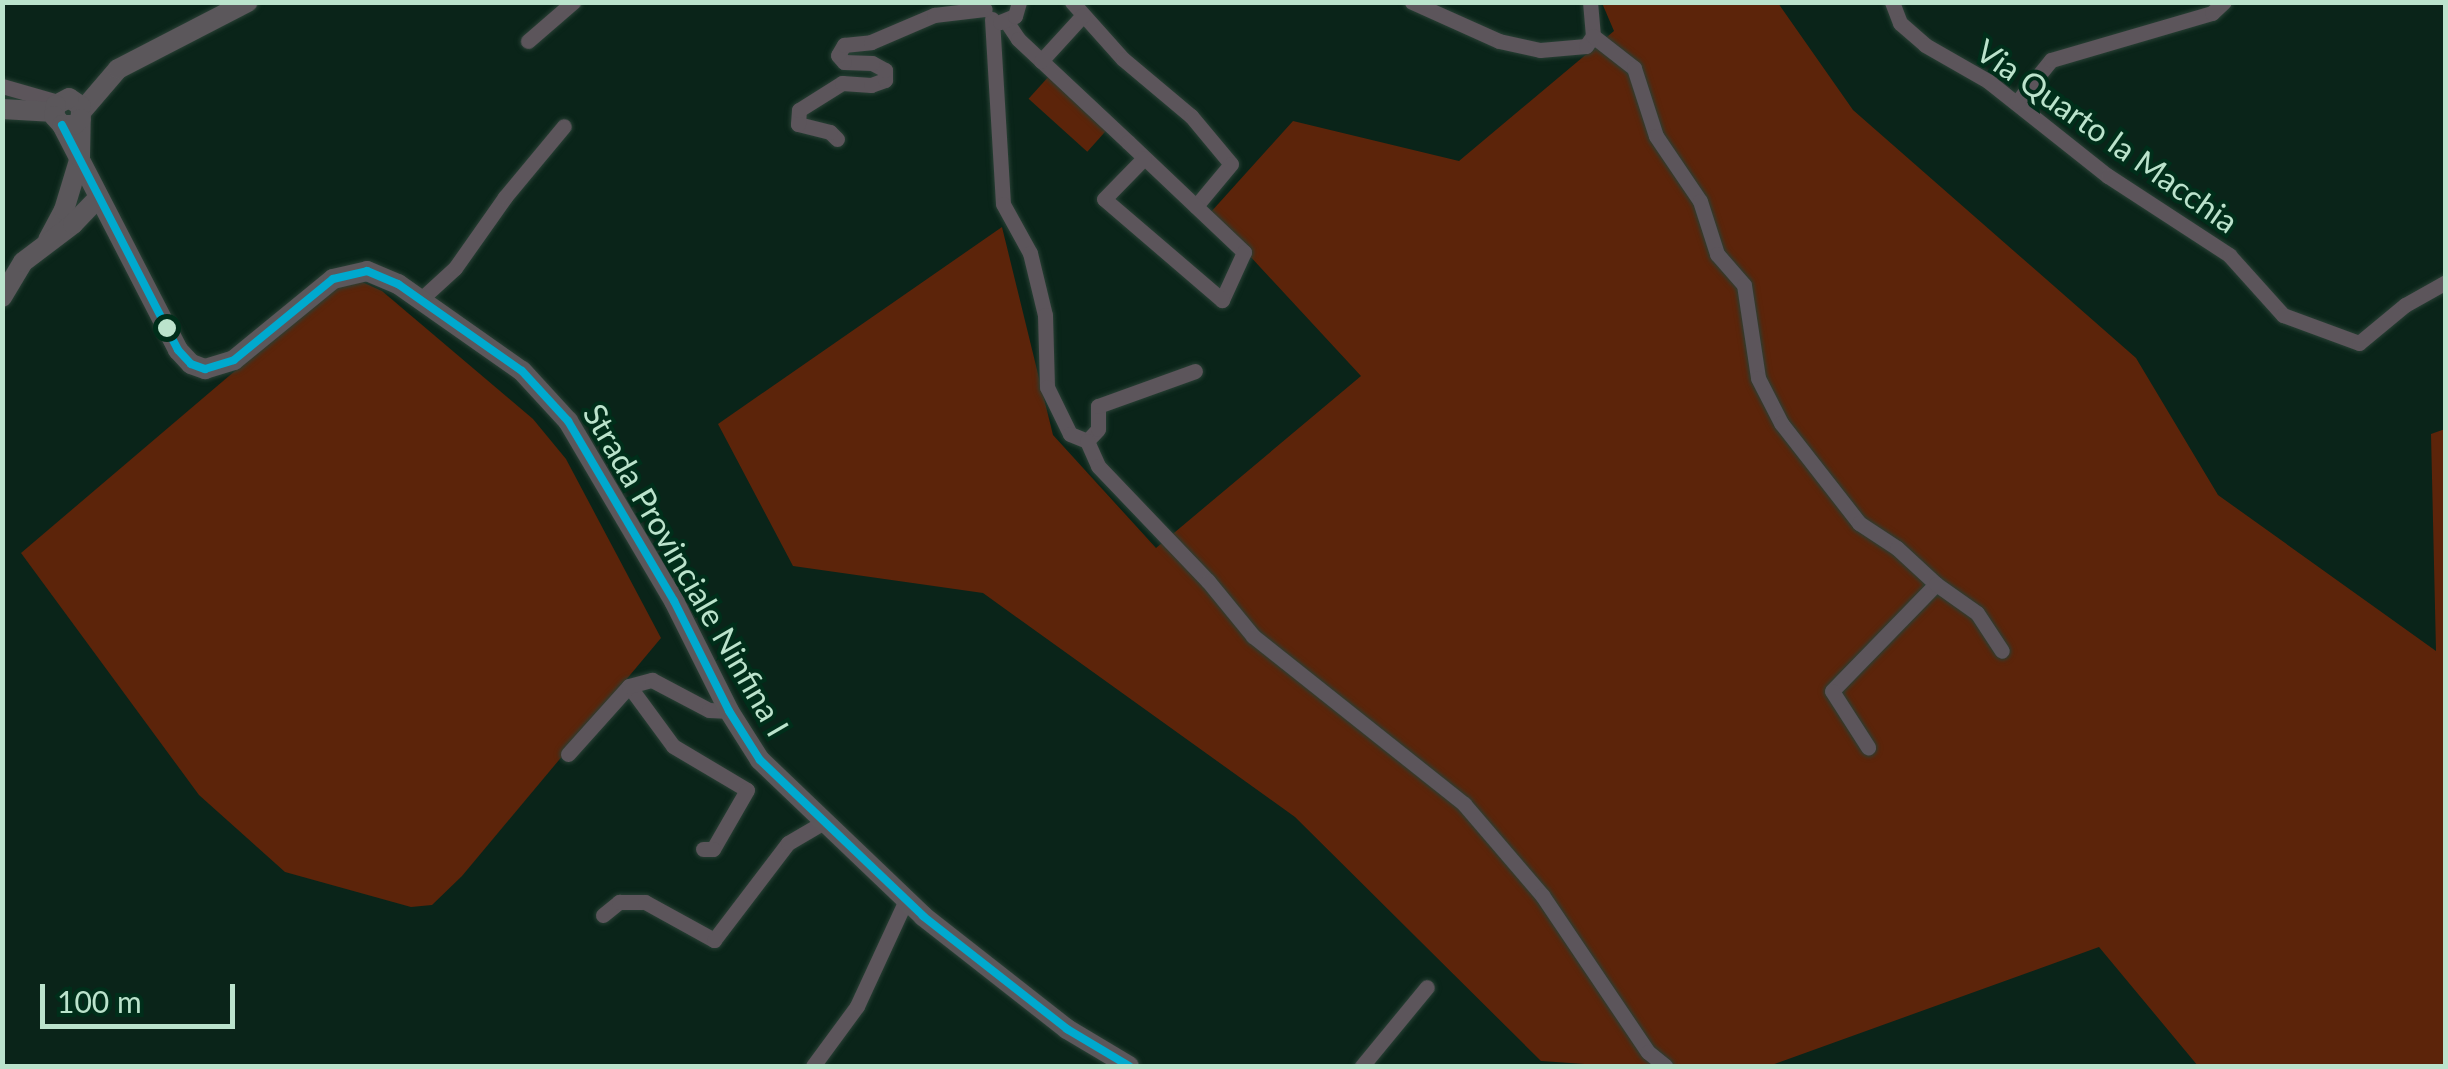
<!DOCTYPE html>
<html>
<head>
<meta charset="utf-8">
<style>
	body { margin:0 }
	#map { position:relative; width:2448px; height:1069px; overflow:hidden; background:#0a2419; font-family:Lato,sans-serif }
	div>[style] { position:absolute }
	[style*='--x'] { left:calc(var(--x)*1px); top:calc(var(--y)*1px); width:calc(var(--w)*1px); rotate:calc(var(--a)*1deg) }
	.green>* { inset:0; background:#5c240a; transform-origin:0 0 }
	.roads { filter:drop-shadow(0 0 2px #294035) drop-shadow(0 0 2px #294035) }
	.street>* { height:15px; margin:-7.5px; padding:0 7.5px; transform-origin:7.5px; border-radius:7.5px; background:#5c555b }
	.secondary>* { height:20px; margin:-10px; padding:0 10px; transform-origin:10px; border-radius:10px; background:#5b575b }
	.bus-1>* { height:8px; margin:-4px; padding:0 4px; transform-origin:4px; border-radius:4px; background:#00a9ce }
	.dots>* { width:28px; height:28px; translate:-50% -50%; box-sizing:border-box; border:5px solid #002e1a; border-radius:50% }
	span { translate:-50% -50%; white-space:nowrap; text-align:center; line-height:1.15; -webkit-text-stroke:8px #002e1a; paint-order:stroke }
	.street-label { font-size:32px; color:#bbe3cc }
	.frame { position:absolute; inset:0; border:5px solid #bbe3cc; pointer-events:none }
	.scale { position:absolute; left:40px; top:984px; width:195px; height:45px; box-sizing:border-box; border:5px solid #bbe3cc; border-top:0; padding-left:12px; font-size:30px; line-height:35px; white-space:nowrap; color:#bbe3cc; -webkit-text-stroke:8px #002e1a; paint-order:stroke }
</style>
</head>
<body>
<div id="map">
	<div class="green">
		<i style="clip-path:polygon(1602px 3px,1778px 3px,1853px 110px,2136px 358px,2218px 495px,2436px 651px,2431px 434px,2445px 429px,2445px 1066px,2198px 1066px,2099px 947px,1769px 1066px,1614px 1066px,1541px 1061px,1295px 817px,983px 593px,793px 566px,718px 424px,1002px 227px,1053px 435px,1156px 548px,1361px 376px,1210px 213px,1293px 121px,1459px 161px,1614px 31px)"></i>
		<i style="left:1050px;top:75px;width:79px;height:32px;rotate:42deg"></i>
		<i style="clip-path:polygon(358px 280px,382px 291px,533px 419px,566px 459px,661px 638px,462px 876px,432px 905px,411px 907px,285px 872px,199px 795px,21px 553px,336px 285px)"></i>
	</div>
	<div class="roads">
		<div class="street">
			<i style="--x:1072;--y:2;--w:76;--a:48.2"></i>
			<i style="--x:1123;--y:59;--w:89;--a:40"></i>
			<i style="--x:1191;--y:116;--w:62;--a:50.2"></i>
			<i style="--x:1231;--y:164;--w:55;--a:129.8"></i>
			<i style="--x:1412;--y:2;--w:95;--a:24.1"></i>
			<i style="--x:1499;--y:41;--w:42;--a:12.4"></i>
			<i style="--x:1540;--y:50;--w:46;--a:-5"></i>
			<i style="--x:1586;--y:46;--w:12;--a:-55"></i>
			<i style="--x:1593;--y:36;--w:34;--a:-95"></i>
			<i style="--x:1892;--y:2;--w:22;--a:69"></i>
			<i style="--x:1900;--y:23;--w:33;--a:41"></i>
			<i style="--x:1925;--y:45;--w:73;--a:29.7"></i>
			<i style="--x:1988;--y:81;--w:153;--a:38.4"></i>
			<i style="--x:2108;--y:176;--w:145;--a:33.1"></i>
			<i style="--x:2229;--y:255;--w:81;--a:48"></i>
			<i style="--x:2283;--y:315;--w:81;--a:20.2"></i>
			<i style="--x:2359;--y:343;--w:60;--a:-39.6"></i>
			<i style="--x:2405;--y:305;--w:47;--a:-29.3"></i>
			<i style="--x:992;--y:19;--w:185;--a:86.6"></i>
			<i style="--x:1003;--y:204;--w:56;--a:61.1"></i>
			<i style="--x:1030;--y:253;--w:64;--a:76.4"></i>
			<i style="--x:1045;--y:315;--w:72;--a:88.4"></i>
			<i style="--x:1047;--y:387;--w:52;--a:63.9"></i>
			<i style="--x:1070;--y:434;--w:18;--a:22"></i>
			<i style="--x:1087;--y:441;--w:16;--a:-47"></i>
			<i style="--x:1098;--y:429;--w:23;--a:-90"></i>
			<i style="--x:1098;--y:406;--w:103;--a:-19.8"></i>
			<i style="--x:1006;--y:21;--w:22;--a:56"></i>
			<i style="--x:1018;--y:39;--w:151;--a:43.1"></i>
			<i style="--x:1128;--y:142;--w:160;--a:43.5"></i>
			<i style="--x:1244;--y:252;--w:53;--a:114.6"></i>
			<i style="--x:1222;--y:300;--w:155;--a:-139.4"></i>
			<i style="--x:1104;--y:199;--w:57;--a:-45.7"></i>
			<i style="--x:1000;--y:22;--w:16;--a:-22"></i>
			<i style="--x:1015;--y:16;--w:15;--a:-74"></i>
			<i style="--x:1593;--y:36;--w:52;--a:38"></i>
			<i style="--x:1634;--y:68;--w:71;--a:72.1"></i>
			<i style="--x:1656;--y:136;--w:78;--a:55.9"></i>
			<i style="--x:1700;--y:201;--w:56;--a:72.2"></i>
			<i style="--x:1717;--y:254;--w:41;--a:48.9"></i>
			<i style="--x:1744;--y:285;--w:94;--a:81.4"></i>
			<i style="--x:1758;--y:378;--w:51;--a:62.9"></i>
			<i style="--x:1781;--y:423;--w:127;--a:52"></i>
			<i style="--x:1859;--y:523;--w:45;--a:33.3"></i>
			<i style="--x:1897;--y:548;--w:53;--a:42.7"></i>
			<i style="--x:1936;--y:584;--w:149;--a:134.2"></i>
			<i style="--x:1832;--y:691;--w:67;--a:57.3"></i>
			<i style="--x:528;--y:41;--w:60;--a:-40.9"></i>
			<i style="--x:1041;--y:61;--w:62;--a:-47.6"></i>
			<i style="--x:2;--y:86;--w:58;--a:15.9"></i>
			<i style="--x:2017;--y:102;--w:54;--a:-51"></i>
			<i style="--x:2051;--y:60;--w:168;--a:-16.3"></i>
			<i style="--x:2212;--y:13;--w:16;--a:-43"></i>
			<i style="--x:837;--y:139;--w:10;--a:-135"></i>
			<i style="--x:830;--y:132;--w:33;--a:-166"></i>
			<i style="--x:798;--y:124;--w:14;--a:-86"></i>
			<i style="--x:799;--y:110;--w:51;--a:-32.1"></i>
			<i style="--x:842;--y:83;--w:29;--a:4"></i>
			<i style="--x:871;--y:85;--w:15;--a:-20"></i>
			<i style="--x:885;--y:80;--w:10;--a:-90"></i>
			<i style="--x:885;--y:70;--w:15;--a:-152"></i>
			<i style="--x:872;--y:63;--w:28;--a:-178"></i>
			<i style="--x:844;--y:62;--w:9;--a:-131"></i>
			<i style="--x:838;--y:55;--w:12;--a:-59"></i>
			<i style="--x:844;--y:45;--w:27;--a:-6"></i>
			<i style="--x:871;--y:42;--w:69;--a:-23.2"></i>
			<i style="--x:934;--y:15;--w:51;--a:-6.7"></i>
			<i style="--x:420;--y:300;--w:47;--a:-42.4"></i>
			<i style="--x:455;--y:268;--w:87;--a:-54.8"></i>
			<i style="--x:505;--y:197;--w:92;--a:-50.3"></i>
			<i style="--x:1087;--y:441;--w:27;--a:66"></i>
			<i style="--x:1098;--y:466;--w:159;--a:46.3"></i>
			<i style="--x:1208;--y:581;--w:71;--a:50.7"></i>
			<i style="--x:1253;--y:636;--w:270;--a:38.5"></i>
			<i style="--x:1464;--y:804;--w:120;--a:49.4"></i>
			<i style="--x:1542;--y:895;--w:189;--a:56"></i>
			<i style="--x:1648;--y:1052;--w:22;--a:39"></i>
			<i style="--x:1936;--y:584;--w:50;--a:35.3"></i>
			<i style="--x:1977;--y:613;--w:45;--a:56.7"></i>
			<i style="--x:629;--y:686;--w:74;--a:53.7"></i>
			<i style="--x:673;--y:746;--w:86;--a:30.7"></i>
			<i style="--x:747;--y:790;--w:68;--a:120"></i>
			<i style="--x:713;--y:849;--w:10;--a:180"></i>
			<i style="--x:568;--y:754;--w:91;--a:-48.1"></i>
			<i style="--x:629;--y:686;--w:24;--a:-15"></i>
			<i style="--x:652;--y:680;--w:64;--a:27.8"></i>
			<i style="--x:709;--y:710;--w:20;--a:3"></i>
			<i style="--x:603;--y:915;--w:21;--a:-39"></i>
			<i style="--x:619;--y:902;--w:26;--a:0"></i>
			<i style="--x:645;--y:902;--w:79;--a:28.8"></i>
			<i style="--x:714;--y:940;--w:122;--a:-52.7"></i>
			<i style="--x:788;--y:843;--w:42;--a:-30.3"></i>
			<i style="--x:813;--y:1066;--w:74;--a:-53.7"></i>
			<i style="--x:857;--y:1006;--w:117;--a:-65.2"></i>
			<i style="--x:1362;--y:1066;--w:102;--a:-50.6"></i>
		</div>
		<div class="secondary">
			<i style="--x:2;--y:109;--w:52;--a:3.3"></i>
			<i style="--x:82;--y:111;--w:55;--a:-49.4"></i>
			<i style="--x:118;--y:69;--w:146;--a:-27.3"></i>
			<i style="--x:62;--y:125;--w:253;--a:62.7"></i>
			<i style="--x:178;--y:350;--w:19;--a:47"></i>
			<i style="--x:191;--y:364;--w:15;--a:20"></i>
			<i style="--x:205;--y:369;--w:30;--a:-17"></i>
			<i style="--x:234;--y:360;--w:128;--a:-39.3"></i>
			<i style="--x:333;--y:279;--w:35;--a:-13"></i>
			<i style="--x:367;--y:271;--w:34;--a:23"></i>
			<i style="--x:398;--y:284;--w:151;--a:35.1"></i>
			<i style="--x:522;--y:371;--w:68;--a:47.4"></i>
			<i style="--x:568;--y:421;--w:209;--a:59.5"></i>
			<i style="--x:674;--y:601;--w:123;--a:63.4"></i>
			<i style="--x:729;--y:711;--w:58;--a:57.7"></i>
			<i style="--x:760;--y:760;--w:226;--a:43.7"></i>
			<i style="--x:923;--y:916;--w:183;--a:38.1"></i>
			<i style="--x:1067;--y:1029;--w:72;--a:30.8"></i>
			<i style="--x:48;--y:240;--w:34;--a:-62"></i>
			<i style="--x:64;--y:210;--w:55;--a:-73.2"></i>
			<i style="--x:80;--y:157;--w:51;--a:-88.9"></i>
			<i style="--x:81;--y:106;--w:14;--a:-146"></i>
			<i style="--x:69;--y:98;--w:15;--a:152"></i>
			<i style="--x:56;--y:105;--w:11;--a:100"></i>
			<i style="--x:54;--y:116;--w:12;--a:48"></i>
			<i style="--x:62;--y:125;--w:12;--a:0"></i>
			<i style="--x:74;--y:125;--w:9;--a:-41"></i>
			<i style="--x:2;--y:297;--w:41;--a:-59"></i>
			<i style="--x:23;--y:262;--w:63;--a:-37.2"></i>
			<i style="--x:73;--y:224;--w:36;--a:-46"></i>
		</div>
	</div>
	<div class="bus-1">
		<i style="--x:62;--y:125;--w:253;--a:62.7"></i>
		<i style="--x:178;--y:350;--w:19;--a:47"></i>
		<i style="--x:191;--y:364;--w:15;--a:20"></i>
		<i style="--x:205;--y:369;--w:30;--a:-17"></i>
		<i style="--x:234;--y:360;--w:128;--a:-39.3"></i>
		<i style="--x:333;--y:279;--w:35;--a:-13"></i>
		<i style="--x:367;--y:271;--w:34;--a:23"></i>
		<i style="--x:398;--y:284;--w:151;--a:35.1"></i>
		<i style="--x:522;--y:371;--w:68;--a:47.4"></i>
		<i style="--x:568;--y:421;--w:209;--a:59.5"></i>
		<i style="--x:674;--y:601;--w:123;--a:63.4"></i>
		<i style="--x:729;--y:711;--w:58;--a:57.7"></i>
		<i style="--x:760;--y:760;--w:226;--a:43.7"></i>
		<i style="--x:923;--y:916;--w:183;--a:38.1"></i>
		<i style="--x:1067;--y:1029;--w:72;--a:30.8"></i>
	</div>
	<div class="dots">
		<i style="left:167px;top:328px;background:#bbe3cc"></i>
	</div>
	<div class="street-label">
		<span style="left:2107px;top:136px;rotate:35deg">Via Quarto la Macchia</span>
		<span style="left:686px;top:570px;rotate:60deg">Strada Provinciale Ninfina I</span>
	</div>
	<div class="frame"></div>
	<div class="scale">100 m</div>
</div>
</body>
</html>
